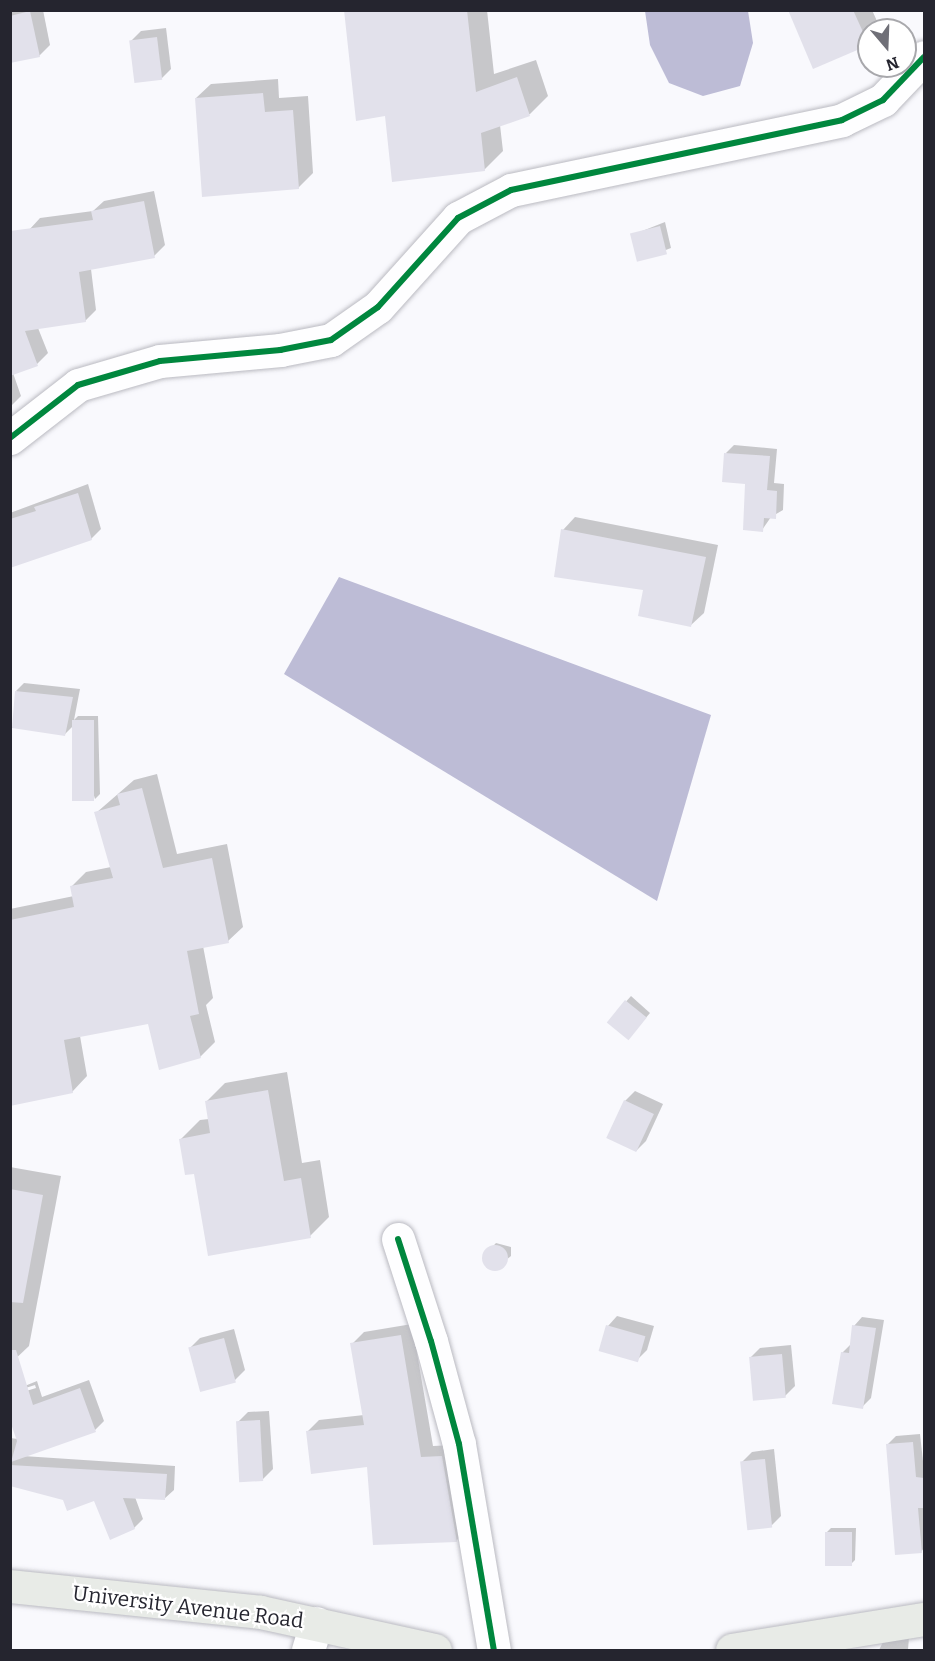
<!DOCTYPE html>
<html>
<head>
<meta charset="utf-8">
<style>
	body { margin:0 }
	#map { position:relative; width:935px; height:1661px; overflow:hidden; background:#f9f9fd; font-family:Bitter,serif }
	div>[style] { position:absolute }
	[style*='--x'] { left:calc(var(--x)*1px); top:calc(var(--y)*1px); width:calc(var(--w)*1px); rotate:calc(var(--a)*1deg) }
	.water>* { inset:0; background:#bdbcd6 }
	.shadow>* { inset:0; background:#0003 }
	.building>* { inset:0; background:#e2e1eb; transform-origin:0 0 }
	.round { border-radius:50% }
	.roads { filter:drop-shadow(0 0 2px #babac1) drop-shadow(0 0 2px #babac1) }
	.minor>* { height:33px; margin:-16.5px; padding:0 16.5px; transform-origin:16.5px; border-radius:16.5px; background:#fefeff }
	.major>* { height:33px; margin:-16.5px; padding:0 16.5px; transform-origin:16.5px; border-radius:16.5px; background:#e8ebe7 }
	.cycleway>* { height:6px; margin:-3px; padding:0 3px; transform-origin:3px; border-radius:3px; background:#00873e }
	span { translate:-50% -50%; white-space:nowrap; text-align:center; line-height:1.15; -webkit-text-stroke:4.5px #fff; paint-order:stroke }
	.street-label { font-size:21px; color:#25252f }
	.frame { position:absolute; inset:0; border:12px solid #25252f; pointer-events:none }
	.north { position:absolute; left:857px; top:18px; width:60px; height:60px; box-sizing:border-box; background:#fff; border:2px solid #a8a8ac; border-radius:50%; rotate:161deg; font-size:16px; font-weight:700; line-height:24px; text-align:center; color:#25252f }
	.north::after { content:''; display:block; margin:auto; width:21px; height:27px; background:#6f6f77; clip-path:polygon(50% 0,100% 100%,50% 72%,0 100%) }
</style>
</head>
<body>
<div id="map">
	<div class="water">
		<i style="clip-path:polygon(645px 11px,748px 11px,753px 43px,740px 86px,703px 96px,669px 83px,650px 45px)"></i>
		<i style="clip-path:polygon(339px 577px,711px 715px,657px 901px,284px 674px)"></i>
	</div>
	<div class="shadow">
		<i style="clip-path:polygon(10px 10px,43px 10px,50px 45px,39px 56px,10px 62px)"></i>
		<i style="clip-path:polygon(345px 10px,487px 10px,494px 74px,536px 60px,548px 96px,530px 114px,500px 125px,503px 151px,484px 170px,386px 114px)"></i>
		<i style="clip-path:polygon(789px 10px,872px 10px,881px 30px,869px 30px,868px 44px)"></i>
		<i style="clip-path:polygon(166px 28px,171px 69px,161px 79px,131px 41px,141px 31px)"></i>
		<i style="clip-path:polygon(278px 79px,279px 98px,308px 96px,313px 173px,298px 188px,196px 98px,211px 84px)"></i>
		<i style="clip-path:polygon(154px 191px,165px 245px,154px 256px,91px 269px,96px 310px,85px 321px,38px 328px,48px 353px,37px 364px,13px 373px,21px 396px,10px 407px,10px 263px,29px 230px,40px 218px,93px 211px,104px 201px)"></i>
		<i style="clip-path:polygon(665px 222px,671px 248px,639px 260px,632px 235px)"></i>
		<i style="clip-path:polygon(734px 445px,777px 449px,774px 483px,784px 484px,783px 510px,771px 517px,762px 530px,747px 482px,726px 453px)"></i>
		<i style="clip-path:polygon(88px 484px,101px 529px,91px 539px,10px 566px,10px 513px)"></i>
		<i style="clip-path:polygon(575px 517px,718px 545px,704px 613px,691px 625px,563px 530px)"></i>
		<i style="clip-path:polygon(24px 683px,80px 689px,74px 720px,78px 716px,98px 716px,100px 794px,95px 799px,73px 726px,64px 735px,16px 691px)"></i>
		<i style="clip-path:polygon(157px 774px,177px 854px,227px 844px,243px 927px,228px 941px,203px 946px,213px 998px,206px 1005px,215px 1042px,200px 1057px,149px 1022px,80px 1036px,87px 1076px,72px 1092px,10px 1105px,10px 909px,74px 896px,72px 886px,86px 872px,111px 867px,96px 813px,134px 780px)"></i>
		<i style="clip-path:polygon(631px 996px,650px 1013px,632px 1034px,608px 1022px)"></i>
		<i style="clip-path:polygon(287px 1072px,302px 1163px,320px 1160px,329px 1217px,310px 1236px,195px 1172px,181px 1139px,200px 1120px,209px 1119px,206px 1102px,225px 1083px)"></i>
		<i style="clip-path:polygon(635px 1091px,663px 1104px,646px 1141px,636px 1151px,625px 1101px)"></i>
		<i style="clip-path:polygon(10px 1167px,61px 1176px,29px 1346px,10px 1364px)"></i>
		<i style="clip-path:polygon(496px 1243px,511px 1247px,511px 1256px,495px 1269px,486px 1263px,484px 1256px)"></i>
		<i style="clip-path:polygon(617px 1316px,654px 1326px,647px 1350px,637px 1360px,608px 1326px)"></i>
		<i style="clip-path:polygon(862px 1317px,884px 1320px,871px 1398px,862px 1407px,842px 1353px,851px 1344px,854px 1326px)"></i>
		<i style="clip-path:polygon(412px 1324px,433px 1446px,454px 1445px,468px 1529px,456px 1541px,368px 1465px,307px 1432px,319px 1420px,364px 1415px,352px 1344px,364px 1332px)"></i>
		<i style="clip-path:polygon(234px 1329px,245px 1370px,235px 1380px,190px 1348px,200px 1338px)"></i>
		<i style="clip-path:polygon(791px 1345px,795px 1386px,785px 1396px,750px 1358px,760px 1348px)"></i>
		<i style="clip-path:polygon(evenodd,89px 1380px,104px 1421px,95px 1430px,23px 1456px,175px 1466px,174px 1490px,164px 1499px,135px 1497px,143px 1519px,134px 1528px,110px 1538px,95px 1499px,68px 1509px,64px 1499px,10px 1484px,10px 1438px,18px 1439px,10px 1416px,10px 1392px,37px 1381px,42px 1397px,89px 1380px,35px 1385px,36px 1388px,13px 1395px,13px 1392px,35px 1385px)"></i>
		<i style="clip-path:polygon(269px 1411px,273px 1469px,263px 1479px,238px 1422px,248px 1412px)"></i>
		<i style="clip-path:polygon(920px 1434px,924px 1470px,924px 1548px,921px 1552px,888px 1444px,896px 1436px)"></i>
		<i style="clip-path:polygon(774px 1449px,781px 1516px,771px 1526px,742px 1462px,752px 1452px)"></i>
		<i style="clip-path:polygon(831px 1528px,856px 1528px,855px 1560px,851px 1564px,827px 1532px)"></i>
		<i style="clip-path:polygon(909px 1637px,908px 1650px,879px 1650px,883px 1642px)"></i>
	</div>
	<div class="building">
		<i style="clip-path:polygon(344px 10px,467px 10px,476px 92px,517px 77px,530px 116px,481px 133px,485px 171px,392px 182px,385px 116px,356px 121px)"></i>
		<i style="clip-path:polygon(788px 10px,853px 10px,869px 45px,813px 69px)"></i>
		<i style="clip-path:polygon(30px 11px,40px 57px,10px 63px,10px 16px)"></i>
		<i style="left:157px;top:37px;width:43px;height:28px;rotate:83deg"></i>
		<i style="clip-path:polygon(263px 93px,265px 112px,293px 110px,299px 189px,202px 197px,195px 98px)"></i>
		<i style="clip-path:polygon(144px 201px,155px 258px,79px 272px,86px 322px,25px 331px,38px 366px,10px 376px,10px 231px,93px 220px,91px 211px)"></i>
		<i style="left:660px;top:226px;width:29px;height:31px;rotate:76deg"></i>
		<i style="clip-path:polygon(724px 453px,770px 456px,767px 490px,777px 491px,776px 519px,764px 518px,763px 532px,743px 530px,745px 484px,722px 482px)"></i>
		<i style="clip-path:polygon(78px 493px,92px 540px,10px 568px,10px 519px,36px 511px,34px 507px)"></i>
		<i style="clip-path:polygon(561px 529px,706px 557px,691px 627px,638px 616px,643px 590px,554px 577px)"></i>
		<i style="clip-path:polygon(15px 691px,73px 697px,65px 736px,12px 728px)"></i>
		<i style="left:72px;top:720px;width:22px;height:81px"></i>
		<i style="clip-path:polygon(142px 788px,163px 868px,212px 858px,229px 943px,187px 951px,199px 1014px,190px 1016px,201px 1058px,159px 1070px,148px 1024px,64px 1040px,73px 1093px,10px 1106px,10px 920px,74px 907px,70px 886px,113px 878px,94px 812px,120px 805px,117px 794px)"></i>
		<i style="left:625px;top:1000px;width:28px;height:29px;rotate:39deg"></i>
		<i style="clip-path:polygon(268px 1090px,284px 1181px,301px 1178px,311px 1238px,208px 1256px,194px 1174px,185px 1175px,179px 1139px,210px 1133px,205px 1101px)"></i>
		<i style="left:624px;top:1100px;width:33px;height:42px;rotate:25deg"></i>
		<i style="clip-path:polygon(10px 1189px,43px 1195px,23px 1303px,10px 1302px)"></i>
		<i class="round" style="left:482px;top:1245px;width:26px;height:26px"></i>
		<i style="left:606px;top:1325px;width:41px;height:27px;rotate:16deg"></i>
		<i style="clip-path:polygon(852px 1325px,876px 1328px,863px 1409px,832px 1404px,841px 1352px,849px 1353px)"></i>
		<i style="clip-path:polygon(401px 1335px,421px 1457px,442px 1456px,457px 1542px,373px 1545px,367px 1467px,311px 1474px,306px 1431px,364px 1425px,350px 1343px)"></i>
		<i style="left:224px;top:1338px;width:46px;height:37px;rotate:75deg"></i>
		<i style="clip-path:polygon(10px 1350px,16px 1350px,33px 1405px,80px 1388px,96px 1432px,11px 1462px,17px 1441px,10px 1421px)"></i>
		<i style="left:782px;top:1354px;width:44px;height:33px;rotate:85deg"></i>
		<i style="left:260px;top:1420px;width:61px;height:24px;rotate:87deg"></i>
		<i style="clip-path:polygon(913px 1442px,916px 1477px,924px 1478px,924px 1508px,918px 1508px,922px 1553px,895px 1555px,886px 1444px)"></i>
		<i style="left:765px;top:1459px;width:69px;height:25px;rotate:84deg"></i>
		<i style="clip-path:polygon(10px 1465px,167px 1474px,165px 1500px,123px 1498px,135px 1529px,110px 1540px,94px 1501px,67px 1511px,63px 1500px,10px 1486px)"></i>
		<i style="left:825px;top:1532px;width:27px;height:34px"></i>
	</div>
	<div class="roads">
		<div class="minor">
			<i style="--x:10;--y:438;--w:86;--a:-37.9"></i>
			<i style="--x:78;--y:385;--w:85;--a:-16.3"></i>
			<i style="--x:160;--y:361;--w:121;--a:-5.2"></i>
			<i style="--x:280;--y:350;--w:52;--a:-11.1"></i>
			<i style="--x:331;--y:340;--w:57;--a:-35.1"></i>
			<i style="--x:378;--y:307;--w:120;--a:-48"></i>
			<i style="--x:458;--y:218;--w:60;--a:-27.8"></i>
			<i style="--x:511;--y:190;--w:338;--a:-11.9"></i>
			<i style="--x:842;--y:120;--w:46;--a:-26"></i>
			<i style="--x:883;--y:100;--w:59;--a:-46.4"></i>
			<i style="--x:398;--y:1239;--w:107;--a:72.1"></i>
			<i style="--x:431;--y:1341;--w:107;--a:74.8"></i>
			<i style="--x:459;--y:1444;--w:209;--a:80.4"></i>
			<i style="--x:308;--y:1650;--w:28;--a:-73"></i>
		</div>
		<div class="major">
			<i style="--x:10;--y:1586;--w:251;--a:5.9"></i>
			<i style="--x:260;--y:1612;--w:179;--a:12.3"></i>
			<i style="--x:732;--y:1650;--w:194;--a:-9.2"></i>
		</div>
	</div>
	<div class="cycleway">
		<i style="--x:10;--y:438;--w:86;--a:-37.9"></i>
		<i style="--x:78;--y:385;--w:85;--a:-16.3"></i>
		<i style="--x:160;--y:361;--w:121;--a:-5.2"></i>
		<i style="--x:280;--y:350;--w:52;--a:-11.1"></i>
		<i style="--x:331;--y:340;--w:57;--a:-35.1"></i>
		<i style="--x:378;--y:307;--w:120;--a:-48"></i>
		<i style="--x:458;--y:218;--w:60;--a:-27.8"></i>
		<i style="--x:511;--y:190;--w:338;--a:-11.9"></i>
		<i style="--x:842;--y:120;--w:46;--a:-26"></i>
		<i style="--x:883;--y:100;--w:59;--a:-46.4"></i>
		<i style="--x:398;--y:1239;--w:107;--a:72.1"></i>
		<i style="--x:431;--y:1341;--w:107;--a:74.8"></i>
		<i style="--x:459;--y:1444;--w:209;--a:80.4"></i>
	</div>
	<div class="street-label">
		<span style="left:188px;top:1607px;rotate:7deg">University Avenue Road</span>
	</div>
	<div class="frame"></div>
	<div class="north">N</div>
</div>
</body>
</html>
